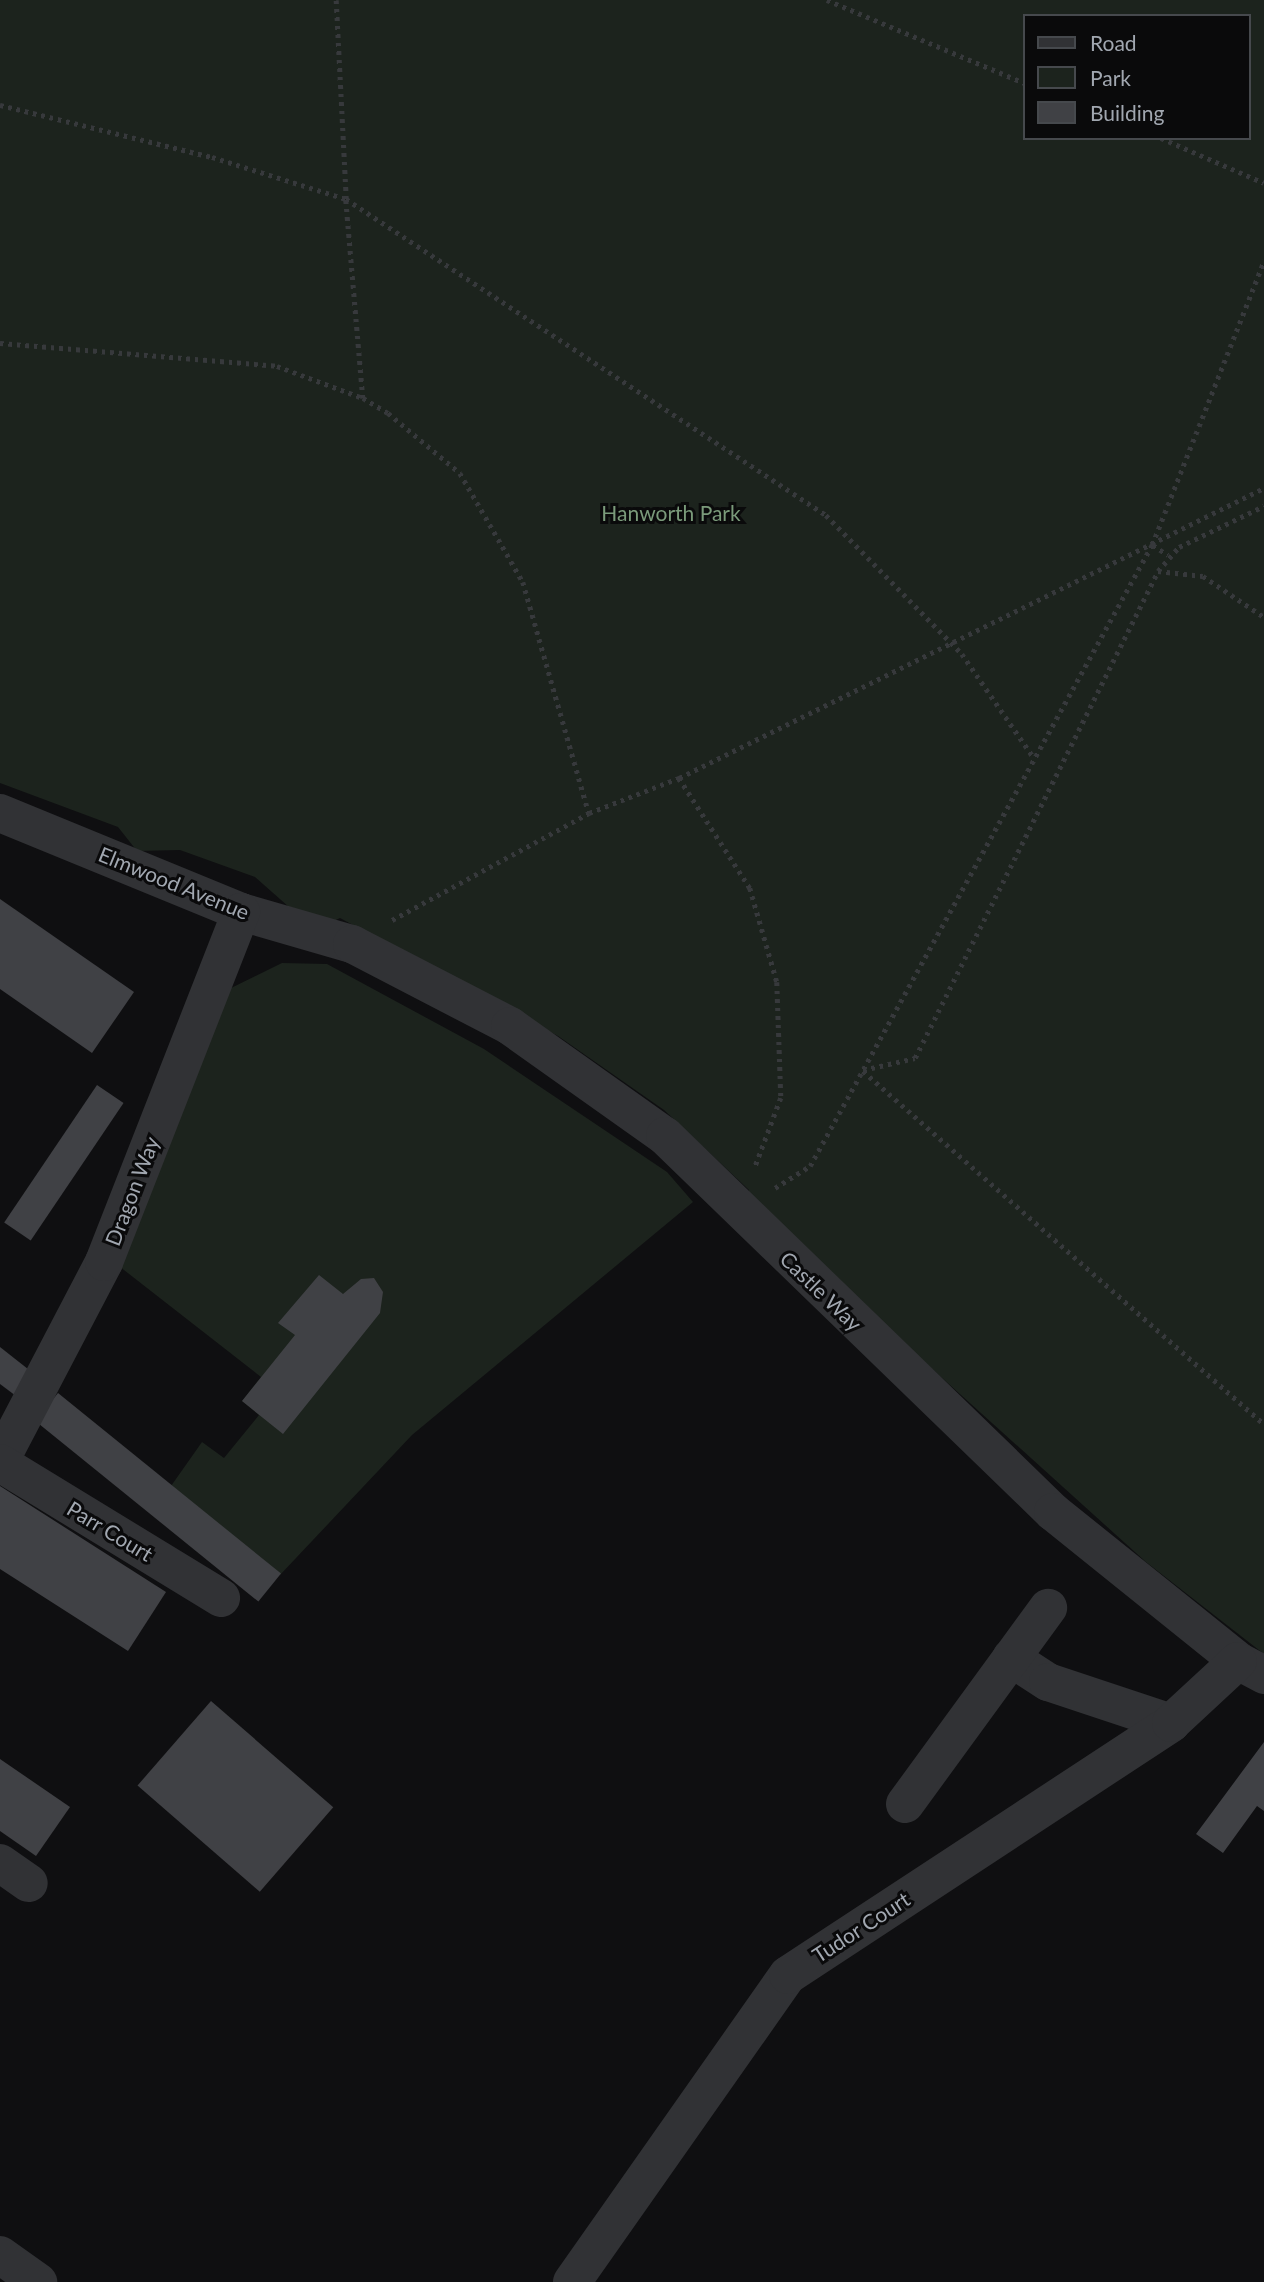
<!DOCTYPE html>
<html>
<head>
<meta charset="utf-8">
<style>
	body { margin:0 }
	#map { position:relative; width:1264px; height:2282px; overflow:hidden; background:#0f0f11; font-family:Lato,sans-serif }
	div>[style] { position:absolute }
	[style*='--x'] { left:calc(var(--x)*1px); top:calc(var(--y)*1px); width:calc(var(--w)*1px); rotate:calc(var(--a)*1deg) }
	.green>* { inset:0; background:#1c231d }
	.building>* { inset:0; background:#404145; transform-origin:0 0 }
	.path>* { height:4.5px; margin-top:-2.25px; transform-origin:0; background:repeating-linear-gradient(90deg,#37393c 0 3.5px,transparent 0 8.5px) }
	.minor>* { height:38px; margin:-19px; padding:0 19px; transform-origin:19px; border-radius:19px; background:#313235 }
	span { translate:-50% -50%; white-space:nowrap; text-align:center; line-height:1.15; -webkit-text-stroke:6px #0a0a0b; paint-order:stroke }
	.park-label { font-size:21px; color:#7a9a7a }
	.street-label { font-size:21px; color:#a1a7b0 }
	.legend { position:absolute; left:1023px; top:14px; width:228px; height:126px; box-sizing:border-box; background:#0a0a0b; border:2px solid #46494d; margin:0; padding:9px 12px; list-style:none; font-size:21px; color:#a1a7b0 }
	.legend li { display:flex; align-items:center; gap:14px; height:35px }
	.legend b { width:35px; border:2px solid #46494d }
</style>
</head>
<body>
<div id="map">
	<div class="green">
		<i style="clip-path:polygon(evenodd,0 0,1264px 0,1264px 1654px,1146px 1562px,826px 1273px,748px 1195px,749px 1190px,664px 1110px,558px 1036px,340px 918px,315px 930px,255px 877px,180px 850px,137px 851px,118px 827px,0 783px,0 0,1024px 16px,1248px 16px,1248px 138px,1024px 138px,1024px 16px)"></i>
		<i style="clip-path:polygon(282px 963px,327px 964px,484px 1049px,667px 1172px,693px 1202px,412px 1435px,280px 1575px,171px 1486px,202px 1442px,224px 1458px,259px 1415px,242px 1401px,261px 1377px,115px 1263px,227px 990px)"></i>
	</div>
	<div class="building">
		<i style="clip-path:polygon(0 899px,134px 992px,92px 1053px,0 989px)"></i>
		<i style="left:97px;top:1085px;width:32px;height:166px;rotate:34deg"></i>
		<i style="clip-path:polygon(319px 1275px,343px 1294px,361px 1279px,374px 1278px,383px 1292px,380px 1313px,283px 1434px,242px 1401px,295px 1335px,278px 1323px)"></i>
		<i style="clip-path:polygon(0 1347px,33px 1373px,16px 1396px,0 1384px)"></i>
		<i style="left:58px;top:1393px;width:287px;height:36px;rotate:39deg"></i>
		<i style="clip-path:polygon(0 1486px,166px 1592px,128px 1651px,0 1569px)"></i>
		<i style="left:211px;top:1701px;width:162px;height:112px;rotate:41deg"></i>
		<i style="clip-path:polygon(1264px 1742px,1264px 1811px,1257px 1806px,1223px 1853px,1196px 1834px)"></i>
		<i style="clip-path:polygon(0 1759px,70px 1807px,36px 1856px,0 1831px)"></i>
	</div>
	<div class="path">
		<i style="--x:827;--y:0;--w:214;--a:22.8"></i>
		<i style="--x:0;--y:105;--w:218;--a:13.8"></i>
		<i style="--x:212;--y:157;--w:140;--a:17.4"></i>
		<i style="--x:346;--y:199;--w:199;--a:-92.9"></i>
		<i style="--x:1161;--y:138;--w:112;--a:23.6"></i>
		<i style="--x:346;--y:199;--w:575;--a:33.36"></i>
		<i style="--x:826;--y:515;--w:194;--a:45.6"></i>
		<i style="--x:962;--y:654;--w:126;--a:55.3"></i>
		<i style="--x:346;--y:200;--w:199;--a:85.1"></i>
		<i style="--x:0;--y:343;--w:278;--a:4.7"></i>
		<i style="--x:277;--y:366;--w:92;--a:20.4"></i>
		<i style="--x:363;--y:398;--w:29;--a:31"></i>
		<i style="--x:388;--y:413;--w:94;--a:39.8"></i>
		<i style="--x:460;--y:473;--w:126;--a:60"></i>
		<i style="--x:523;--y:582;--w:240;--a:74.1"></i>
		<i style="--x:1153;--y:545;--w:18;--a:34"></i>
		<i style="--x:1158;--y:571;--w:32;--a:-49"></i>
		<i style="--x:1179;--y:547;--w:94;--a:-25.8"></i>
		<i style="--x:679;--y:778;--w:131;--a:57.2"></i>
		<i style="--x:750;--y:888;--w:98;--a:74"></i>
		<i style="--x:777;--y:982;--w:116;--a:88"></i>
		<i style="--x:781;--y:1098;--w:74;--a:110.6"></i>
		<i style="--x:392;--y:920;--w:224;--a:-28.5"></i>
		<i style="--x:589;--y:813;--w:97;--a:-21.3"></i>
		<i style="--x:679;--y:778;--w:653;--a:-26.37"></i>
		<i style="--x:863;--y:1070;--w:53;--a:-13"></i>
		<i style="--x:915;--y:1058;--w:544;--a:-63.48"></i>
		<i style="--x:1158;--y:571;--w:45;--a:6.3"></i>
		<i style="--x:1203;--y:576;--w:73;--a:33.9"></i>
		<i style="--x:863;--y:1071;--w:534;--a:41.36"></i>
		<i style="--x:775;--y:1188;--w:41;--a:-32.2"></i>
		<i style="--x:810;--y:1166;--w:709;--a:-61.16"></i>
		<i style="--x:1152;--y:545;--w:306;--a:-68.5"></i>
	</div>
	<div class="minor">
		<i style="--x:0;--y:813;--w:261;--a:22.3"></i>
		<i style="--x:241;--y:912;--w:116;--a:16.1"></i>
		<i style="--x:352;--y:944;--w:178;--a:27.4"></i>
		<i style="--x:510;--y:1026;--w:190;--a:35.4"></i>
		<i style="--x:665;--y:1136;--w:540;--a:44.1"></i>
		<i style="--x:1053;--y:1512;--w:238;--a:38.8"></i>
		<i style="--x:1238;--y:1661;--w:30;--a:28"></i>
		<i style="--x:0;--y:1461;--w:225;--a:-62.4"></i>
		<i style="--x:104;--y:1262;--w:376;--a:-68.6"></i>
		<i style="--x:0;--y:1463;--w:259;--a:31.4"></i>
		<i style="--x:1011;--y:1658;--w:44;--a:33"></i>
		<i style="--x:1048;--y:1682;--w:130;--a:18.4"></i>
		<i style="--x:905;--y:1804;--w:243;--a:-53.9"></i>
		<i style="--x:0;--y:1863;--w:35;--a:35"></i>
		<i style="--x:0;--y:2255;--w:47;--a:35.4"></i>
		<i style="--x:572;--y:2282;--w:375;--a:-54.9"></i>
		<i style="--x:788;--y:1975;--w:458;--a:-33.3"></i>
		<i style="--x:1171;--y:1723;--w:91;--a:-42.8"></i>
	</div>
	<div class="park-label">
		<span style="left:671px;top:513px">Hanworth Park</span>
	</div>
	<div class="street-label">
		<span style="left:174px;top:883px;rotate:22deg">Elmwood Avenue</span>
		<span style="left:132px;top:1191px;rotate:-69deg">Dragon Way</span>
		<span style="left:821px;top:1291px;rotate:44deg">Castle Way</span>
		<span style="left:110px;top:1531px;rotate:31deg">Parr Court</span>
		<span style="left:861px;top:1927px;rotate:-33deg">Tudor Court</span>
	</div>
	<ul class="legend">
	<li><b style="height:9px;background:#313235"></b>Road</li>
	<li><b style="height:19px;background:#1c231d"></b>Park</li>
	<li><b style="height:19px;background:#404145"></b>Building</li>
	</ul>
</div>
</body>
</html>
